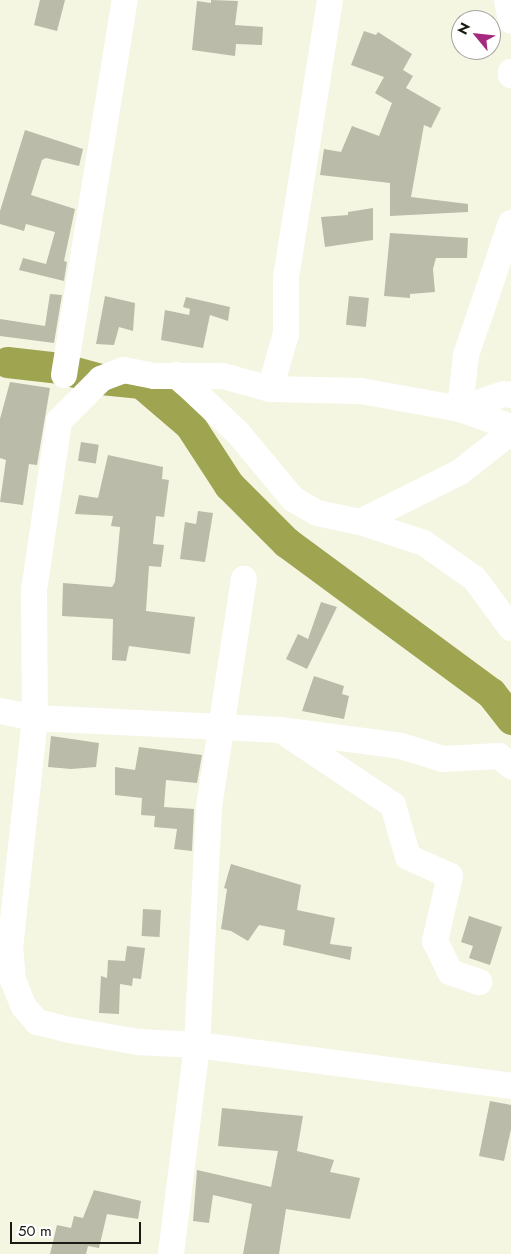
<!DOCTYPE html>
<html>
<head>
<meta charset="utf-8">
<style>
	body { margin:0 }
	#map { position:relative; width:511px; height:1254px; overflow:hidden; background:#f4f6e2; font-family:Jost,sans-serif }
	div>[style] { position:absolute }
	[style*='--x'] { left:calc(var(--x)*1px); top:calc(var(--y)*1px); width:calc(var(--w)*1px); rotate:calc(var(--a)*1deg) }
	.river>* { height:31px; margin:-15.5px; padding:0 15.5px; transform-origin:15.5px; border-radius:15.5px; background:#9fa450 }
	.building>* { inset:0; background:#babba9; transform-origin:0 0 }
	.minor>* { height:26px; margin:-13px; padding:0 13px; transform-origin:13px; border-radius:13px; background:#fff }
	span { translate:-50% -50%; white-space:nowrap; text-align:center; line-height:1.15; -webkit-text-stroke:4px #fff; paint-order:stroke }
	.north { position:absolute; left:451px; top:10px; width:50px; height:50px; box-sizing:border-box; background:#fff; border:1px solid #a3a3a1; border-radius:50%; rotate:298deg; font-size:14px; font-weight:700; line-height:20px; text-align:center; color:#191a13 }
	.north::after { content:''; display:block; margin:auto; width:18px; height:22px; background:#a52a7f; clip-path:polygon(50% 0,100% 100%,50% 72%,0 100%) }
	.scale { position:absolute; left:10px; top:1222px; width:131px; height:22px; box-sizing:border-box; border:2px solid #191a13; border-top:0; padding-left:6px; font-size:15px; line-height:18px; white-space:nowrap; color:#191a13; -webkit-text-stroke:4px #fff; paint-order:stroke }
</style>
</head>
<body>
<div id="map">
	<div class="river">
		<i style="--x:7;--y:362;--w:53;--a:6.5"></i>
		<i style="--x:60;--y:368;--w:42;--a:15"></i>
		<i style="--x:101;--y:379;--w:40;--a:5.7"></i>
		<i style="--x:141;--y:383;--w:65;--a:40.6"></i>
		<i style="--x:190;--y:425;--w:72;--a:57"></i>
		<i style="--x:229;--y:485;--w:81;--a:45"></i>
		<i style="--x:286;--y:542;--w:255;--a:36.4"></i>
		<i style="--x:491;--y:693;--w:33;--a:52"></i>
	</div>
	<div class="building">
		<i style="clip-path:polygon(40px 0,65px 0,57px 31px,34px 25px)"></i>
		<i style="clip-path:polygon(211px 0,238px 1px,235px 25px,263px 27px,262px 45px,236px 44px,235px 56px,192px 50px,197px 1px,211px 3px)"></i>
		<i style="clip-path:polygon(364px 31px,376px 35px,378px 32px,412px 54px,403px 70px,413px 76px,406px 88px,441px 108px,431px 128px,424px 125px,411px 197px,468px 204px,468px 212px,390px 216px,390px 183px,320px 175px,324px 149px,341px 152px,352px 126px,379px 136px,392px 103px,375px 93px,384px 77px,351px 65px)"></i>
		<i style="clip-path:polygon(25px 130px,83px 149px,79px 166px,46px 158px,42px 160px,31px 195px,75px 209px,64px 261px,67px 262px,64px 281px,19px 270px,23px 258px,46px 264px,55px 232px,26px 224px,24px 231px,0 224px,0 211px)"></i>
		<i style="clip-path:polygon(373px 208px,373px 240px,325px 247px,321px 217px,348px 215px,348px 212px)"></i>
		<i style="clip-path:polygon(390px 233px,468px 238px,467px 258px,436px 258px,433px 269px,435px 292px,410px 294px,410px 298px,384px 296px)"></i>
		<i style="clip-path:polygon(50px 294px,62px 295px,54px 343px,0 336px,0 319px,45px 326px)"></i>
		<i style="clip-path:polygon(105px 296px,135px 303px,133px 331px,119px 327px,114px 345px,96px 344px)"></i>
		<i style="left:349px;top:296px;width:20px;height:29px;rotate:6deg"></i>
		<i style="clip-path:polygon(186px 297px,230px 307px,228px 321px,210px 315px,203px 348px,161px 340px,165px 310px,189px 315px,190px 309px,183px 307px)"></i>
		<i style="clip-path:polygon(10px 382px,50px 388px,37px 465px,29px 464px,23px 505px,0 502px,6px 460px,0 458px,0 419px)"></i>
		<i style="left:81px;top:442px;width:18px;height:19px;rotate:9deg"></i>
		<i style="clip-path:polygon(108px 455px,163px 467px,162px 479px,169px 480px,164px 517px,156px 516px,153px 544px,164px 545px,161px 567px,149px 566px,146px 611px,195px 617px,190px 654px,129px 646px,126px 661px,112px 660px,113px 619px,62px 616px,63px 583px,112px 587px,115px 582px,120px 527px,111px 526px,113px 516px,75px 514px,79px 495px,98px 498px)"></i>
		<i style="clip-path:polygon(198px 511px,213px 513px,205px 562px,180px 559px,185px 522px,196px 524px)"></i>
		<i style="clip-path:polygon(321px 602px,337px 607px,307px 669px,286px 659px,298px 634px,308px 639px)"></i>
		<i style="clip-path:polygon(314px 676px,344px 686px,342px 694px,349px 696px,344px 719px,302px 711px)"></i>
		<i style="clip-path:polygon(51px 736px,99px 743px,96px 767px,71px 769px,48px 767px)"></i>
		<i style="clip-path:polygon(139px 747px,202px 755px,197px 783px,166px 780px,164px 807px,194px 809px,192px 851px,174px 849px,177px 829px,154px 827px,155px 816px,141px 815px,142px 798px,115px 795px,115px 767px,135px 770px)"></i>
		<i style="clip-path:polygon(231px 864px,301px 885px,297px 910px,335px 918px,330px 944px,352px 947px,350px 960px,283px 945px,285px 930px,259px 925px,248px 941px,231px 931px,221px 929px,227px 889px,224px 888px)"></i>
		<i style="left:143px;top:909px;width:18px;height:27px;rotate:3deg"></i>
		<i style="clip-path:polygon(469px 916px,502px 927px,490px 965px,469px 958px,473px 946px,461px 942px)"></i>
		<i style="clip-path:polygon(127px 946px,145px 948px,141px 979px,133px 978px,132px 986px,120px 984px,119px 1014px,99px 1013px,101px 976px,107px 978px,108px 960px,125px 961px)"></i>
		<i style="clip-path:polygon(490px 1101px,511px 1105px,511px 1129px,504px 1161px,479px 1156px)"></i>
		<i style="clip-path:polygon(222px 1108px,303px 1116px,297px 1151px,334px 1160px,330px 1172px,360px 1178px,350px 1219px,286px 1209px,279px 1254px,243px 1254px,252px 1204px,213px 1195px,209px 1223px,193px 1221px,197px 1170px,271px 1187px,278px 1151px,218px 1146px)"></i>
		<i style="clip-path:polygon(94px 1190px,141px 1201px,138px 1219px,107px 1214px,99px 1248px,88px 1246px,86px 1254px,50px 1254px,57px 1225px,71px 1228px,74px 1216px,83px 1218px)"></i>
	</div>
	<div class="minor">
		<i style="--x:330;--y:0;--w:281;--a:99"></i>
		<i style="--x:286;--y:278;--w:56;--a:90"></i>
		<i style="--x:286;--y:334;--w:57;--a:106.2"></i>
		<i style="--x:270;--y:389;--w:49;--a:-164.5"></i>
		<i style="--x:223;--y:376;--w:69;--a:180"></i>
		<i style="--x:154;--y:376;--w:31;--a:-169"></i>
		<i style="--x:124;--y:370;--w:25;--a:159"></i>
		<i style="--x:101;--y:379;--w:59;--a:135"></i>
		<i style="--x:59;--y:421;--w:171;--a:98.4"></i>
		<i style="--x:34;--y:590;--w:128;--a:89.6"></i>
		<i style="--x:35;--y:718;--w:230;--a:96.2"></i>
		<i style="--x:10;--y:947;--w:33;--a:85"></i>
		<i style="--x:13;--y:980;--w:29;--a:68"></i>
		<i style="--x:24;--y:1007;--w:20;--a:49"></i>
		<i style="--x:37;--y:1022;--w:34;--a:14"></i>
		<i style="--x:70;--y:1030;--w:69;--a:10"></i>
		<i style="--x:138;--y:1042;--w:59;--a:2.9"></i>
		<i style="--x:197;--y:1045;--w:317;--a:7.4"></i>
		<i style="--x:507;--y:0;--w:21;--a:79"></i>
		<i style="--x:511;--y:72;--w:3;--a:90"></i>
		<i style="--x:511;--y:223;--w:139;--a:108.8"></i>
		<i style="--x:466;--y:355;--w:54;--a:96.3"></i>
		<i style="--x:460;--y:409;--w:46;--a:-18.8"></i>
		<i style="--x:504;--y:394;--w:7;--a:8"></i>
		<i style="--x:64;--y:375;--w:380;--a:-80.8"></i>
		<i style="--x:177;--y:375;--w:84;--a:43.6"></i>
		<i style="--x:238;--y:433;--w:86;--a:50.2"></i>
		<i style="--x:293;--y:499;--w:28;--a:30"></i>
		<i style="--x:317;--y:513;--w:44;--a:11.8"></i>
		<i style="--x:360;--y:522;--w:112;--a:-26.6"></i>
		<i style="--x:460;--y:472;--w:65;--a:-38.1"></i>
		<i style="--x:270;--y:389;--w:91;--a:1.3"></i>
		<i style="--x:361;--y:391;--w:101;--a:10.3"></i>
		<i style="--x:460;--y:409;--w:54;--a:19.4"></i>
		<i style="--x:360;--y:522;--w:67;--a:18.2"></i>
		<i style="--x:424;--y:543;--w:62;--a:35.2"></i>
		<i style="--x:475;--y:579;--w:61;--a:53.7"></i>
		<i style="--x:0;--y:711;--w:36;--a:11"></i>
		<i style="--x:35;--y:718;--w:245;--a:2.8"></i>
		<i style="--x:280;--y:730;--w:122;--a:7.5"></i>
		<i style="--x:401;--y:746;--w:44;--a:17.2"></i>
		<i style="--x:443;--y:759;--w:56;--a:-3.1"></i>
		<i style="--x:499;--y:756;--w:16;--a:40"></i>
		<i style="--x:285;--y:733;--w:130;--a:33.7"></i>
		<i style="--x:393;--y:805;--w:54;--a:73.9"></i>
		<i style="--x:408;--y:857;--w:46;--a:24.3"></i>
		<i style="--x:450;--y:876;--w:67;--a:103"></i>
		<i style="--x:435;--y:941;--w:34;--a:64"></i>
		<i style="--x:450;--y:972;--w:31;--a:19"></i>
		<i style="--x:171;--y:1254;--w:211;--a:-82.9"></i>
		<i style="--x:197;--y:1045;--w:238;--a:-87.1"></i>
		<i style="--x:209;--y:807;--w:231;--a:-81.3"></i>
	</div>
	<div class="north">N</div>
	<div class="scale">50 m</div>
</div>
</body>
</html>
